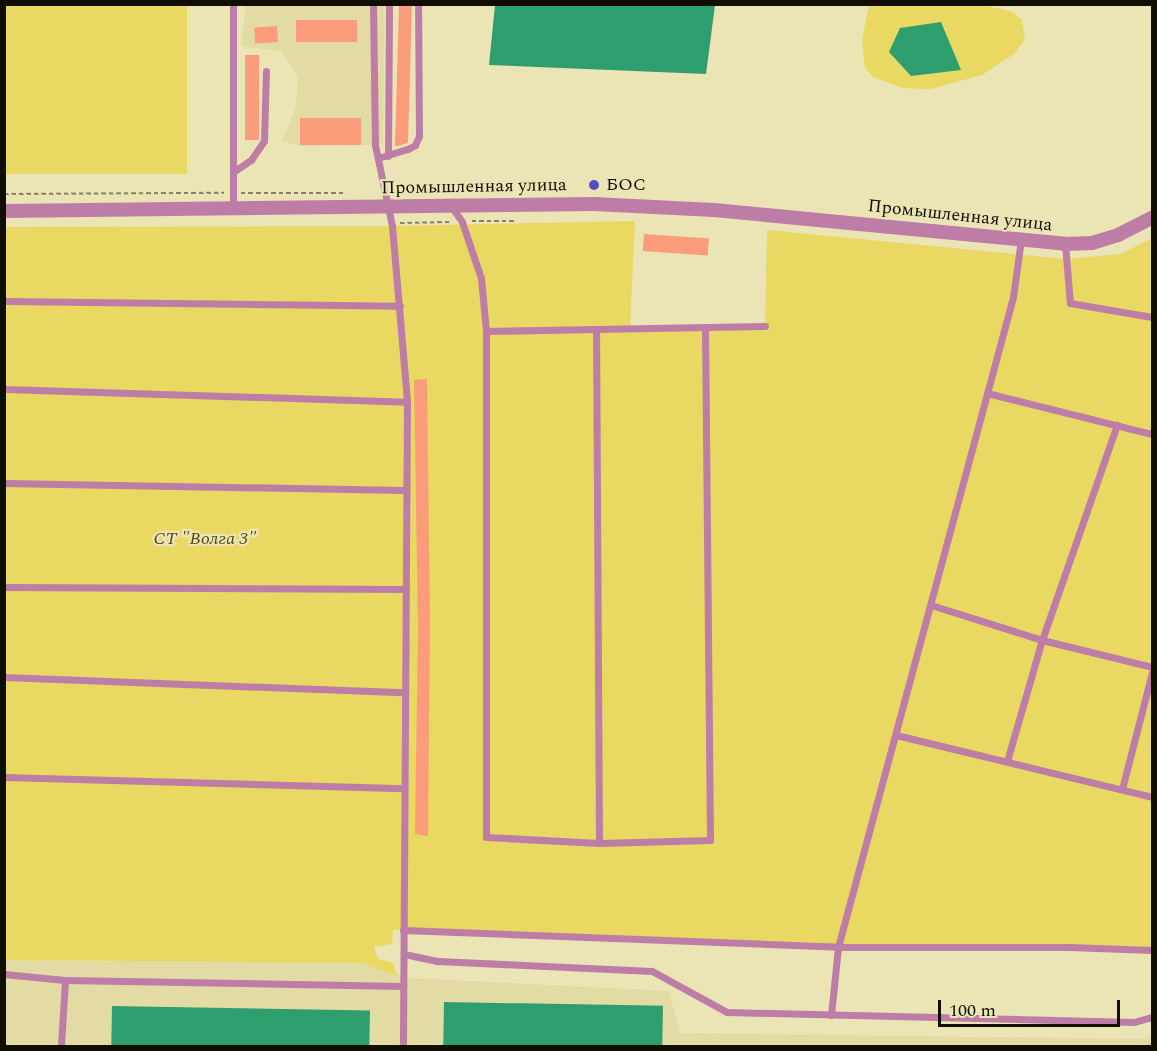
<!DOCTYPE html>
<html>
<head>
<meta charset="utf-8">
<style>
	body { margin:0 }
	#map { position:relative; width:1157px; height:1051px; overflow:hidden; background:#ebe5b6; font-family:Spectral,serif }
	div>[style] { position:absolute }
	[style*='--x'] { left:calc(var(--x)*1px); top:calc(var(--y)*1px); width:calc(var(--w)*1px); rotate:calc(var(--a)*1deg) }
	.built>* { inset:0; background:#e2dba4 }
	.green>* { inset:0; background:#e9d862; transform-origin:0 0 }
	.water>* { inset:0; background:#2f9e6f; transform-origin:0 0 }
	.building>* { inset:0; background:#fb9d7a; transform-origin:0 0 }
	.path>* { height:2px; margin-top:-1px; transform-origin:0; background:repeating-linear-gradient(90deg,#848061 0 4.5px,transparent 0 7.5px) }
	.lane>* { height:7px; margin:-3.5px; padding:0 3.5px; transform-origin:3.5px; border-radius:3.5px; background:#bd7da6 }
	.street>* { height:14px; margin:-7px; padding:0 7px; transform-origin:7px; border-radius:7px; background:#bd7da6 }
	.dots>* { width:16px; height:16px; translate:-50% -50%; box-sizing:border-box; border:3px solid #ebe5b6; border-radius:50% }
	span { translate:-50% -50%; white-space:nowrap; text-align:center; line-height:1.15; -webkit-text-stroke:4.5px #ebe5b6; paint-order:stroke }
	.poi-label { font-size:18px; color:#100d01 }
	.left { translate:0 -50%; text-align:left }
	.street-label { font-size:18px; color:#100d01 }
	.park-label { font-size:18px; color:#524a14; font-style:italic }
	.frame { position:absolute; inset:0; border:6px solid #100d01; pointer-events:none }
	.scale { position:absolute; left:938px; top:1000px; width:182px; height:27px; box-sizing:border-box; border:3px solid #100d01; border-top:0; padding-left:8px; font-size:18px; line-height:21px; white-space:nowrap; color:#100d01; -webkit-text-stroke:4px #ebe5b6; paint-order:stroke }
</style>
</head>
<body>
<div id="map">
	<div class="built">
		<i style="clip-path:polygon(245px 5px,385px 5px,383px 145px,300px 146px,282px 141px,296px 107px,298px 76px,281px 51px,242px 46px)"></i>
		<i style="clip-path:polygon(5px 960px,363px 963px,410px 978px,669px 991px,680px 1033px,1142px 1039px,1152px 1035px,1152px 1046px,5px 1046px)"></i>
	</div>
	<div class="green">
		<i style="clip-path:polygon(869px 4px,984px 5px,1012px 12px,1022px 20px,1025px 39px,1014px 54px,982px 75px,931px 89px,903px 88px,873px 77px,865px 68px,862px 41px)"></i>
		<i style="left:4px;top:5px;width:183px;height:169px"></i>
		<i style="clip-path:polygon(635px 221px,630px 328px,765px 326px,767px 230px,1066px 259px,1121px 254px,1152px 238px,1152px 950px,838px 947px,403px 930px,393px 930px,392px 944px,374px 947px,378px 959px,393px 963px,397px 976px,363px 963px,5px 960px,5px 227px,392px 226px)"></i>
	</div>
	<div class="water">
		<i style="clip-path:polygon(495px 5px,715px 5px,706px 74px,489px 65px)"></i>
		<i style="clip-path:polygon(941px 22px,961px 70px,911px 76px,889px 52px,900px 28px)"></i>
		<i style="left:444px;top:1002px;width:219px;height:44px;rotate:1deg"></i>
		<i style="left:112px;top:1006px;width:258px;height:40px;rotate:1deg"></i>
	</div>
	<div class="building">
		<i style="clip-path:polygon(399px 4px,412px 4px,408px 143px,398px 146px,395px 146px)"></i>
		<i style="left:357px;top:20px;width:22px;height:61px;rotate:90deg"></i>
		<i style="left:277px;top:26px;width:16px;height:23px;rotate:86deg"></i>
		<i style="left:245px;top:55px;width:14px;height:85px"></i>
		<i style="left:361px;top:118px;width:27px;height:61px;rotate:90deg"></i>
		<i style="left:644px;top:234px;width:65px;height:17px;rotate:4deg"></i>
		<i style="clip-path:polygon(427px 379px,430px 619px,428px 836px,415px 834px,418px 629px,414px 380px)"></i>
	</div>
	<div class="path">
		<i style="--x:241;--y:193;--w:103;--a:0"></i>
		<i style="--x:4;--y:194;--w:220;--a:-0.3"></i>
		<i style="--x:472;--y:221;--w:42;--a:0"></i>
		<i style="--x:400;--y:223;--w:51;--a:-1.1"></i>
	</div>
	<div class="lane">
		<i style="--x:233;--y:4;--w:205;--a:90"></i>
		<i style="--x:373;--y:4;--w:141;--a:89.2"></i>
		<i style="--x:375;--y:145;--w:83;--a:78.1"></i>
		<i style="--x:392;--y:226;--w:177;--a:85.1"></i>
		<i style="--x:407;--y:402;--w:644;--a:90.36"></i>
		<i style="--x:388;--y:156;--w:150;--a:-89.6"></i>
		<i style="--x:378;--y:158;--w:31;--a:-17"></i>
		<i style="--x:408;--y:149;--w:8;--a:-30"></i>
		<i style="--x:415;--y:145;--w:10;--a:-66"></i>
		<i style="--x:419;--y:136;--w:132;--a:-90.4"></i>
		<i style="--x:233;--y:172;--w:22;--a:-34"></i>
		<i style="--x:251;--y:160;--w:23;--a:-56"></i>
		<i style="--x:264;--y:141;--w:70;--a:-88.4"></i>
		<i style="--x:451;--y:206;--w:19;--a:55"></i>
		<i style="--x:462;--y:222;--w:59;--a:71.3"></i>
		<i style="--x:481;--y:278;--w:53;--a:84.6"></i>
		<i style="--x:486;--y:331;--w:506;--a:90"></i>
		<i style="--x:486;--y:837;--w:113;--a:3"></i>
		<i style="--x:599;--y:843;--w:514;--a:-90.33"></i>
		<i style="--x:596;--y:329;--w:169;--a:-1"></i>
		<i style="--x:1065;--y:244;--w:59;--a:85.2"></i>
		<i style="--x:1070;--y:303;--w:83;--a:9.7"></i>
		<i style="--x:4;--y:301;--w:396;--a:0.7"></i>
		<i style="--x:486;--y:331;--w:110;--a:-1"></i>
		<i style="--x:4;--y:389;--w:403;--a:1.8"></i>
		<i style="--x:987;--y:393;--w:170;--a:14"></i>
		<i style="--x:4;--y:483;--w:401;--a:1"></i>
		<i style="--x:4;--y:587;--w:400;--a:0.3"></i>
		<i style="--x:931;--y:605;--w:116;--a:17.5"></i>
		<i style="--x:1042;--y:640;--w:113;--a:13.8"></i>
		<i style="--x:4;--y:677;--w:399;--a:2.2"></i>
		<i style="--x:896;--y:735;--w:263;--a:13.6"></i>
		<i style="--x:1007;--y:761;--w:126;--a:-73.9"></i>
		<i style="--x:1042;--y:640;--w:228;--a:-70.8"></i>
		<i style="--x:4;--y:777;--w:400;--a:1.6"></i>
		<i style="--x:1122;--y:789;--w:121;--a:-75.6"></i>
		<i style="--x:599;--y:843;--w:111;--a:-1.5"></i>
		<i style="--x:710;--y:840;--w:513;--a:-90.56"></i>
		<i style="--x:403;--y:930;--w:435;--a:2.2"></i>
		<i style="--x:838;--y:947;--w:231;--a:0"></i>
		<i style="--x:1069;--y:947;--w:83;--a:2.1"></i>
		<i style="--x:404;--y:954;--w:35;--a:12"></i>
		<i style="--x:438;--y:961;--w:214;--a:2.7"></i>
		<i style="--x:652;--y:971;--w:85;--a:28.7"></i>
		<i style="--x:727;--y:1012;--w:407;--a:1.4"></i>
		<i style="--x:1134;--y:1022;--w:19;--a:-16"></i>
		<i style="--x:4;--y:974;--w:61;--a:5.6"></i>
		<i style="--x:65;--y:980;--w:338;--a:1"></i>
		<i style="--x:831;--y:1015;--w:68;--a:-84.1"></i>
		<i style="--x:838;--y:947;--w:673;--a:-74.93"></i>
		<i style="--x:1013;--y:297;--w:59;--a:-82.1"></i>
		<i style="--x:61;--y:1046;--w:66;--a:-86.5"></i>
	</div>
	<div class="street">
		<i style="--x:4;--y:211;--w:590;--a:-0.68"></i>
		<i style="--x:594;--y:204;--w:120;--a:2.9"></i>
		<i style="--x:714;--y:210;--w:353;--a:5.5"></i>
		<i style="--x:1065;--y:244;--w:27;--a:-2"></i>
		<i style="--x:1092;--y:243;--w:27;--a:-17"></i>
		<i style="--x:1118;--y:235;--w:38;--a:-27"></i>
	</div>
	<div class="dots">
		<i style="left:594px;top:185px;background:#554cc3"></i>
	</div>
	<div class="poi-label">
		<span class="left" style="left:606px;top:185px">БОС</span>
	</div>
	<div class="street-label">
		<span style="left:474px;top:187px;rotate:-1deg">Промышленная улица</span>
		<span style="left:960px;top:216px;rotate:6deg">Промышленная улица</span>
	</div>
	<div class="park-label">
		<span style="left:205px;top:539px">СТ "Волга 3"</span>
	</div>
	<div class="frame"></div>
	<div class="scale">100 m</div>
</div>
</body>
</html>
